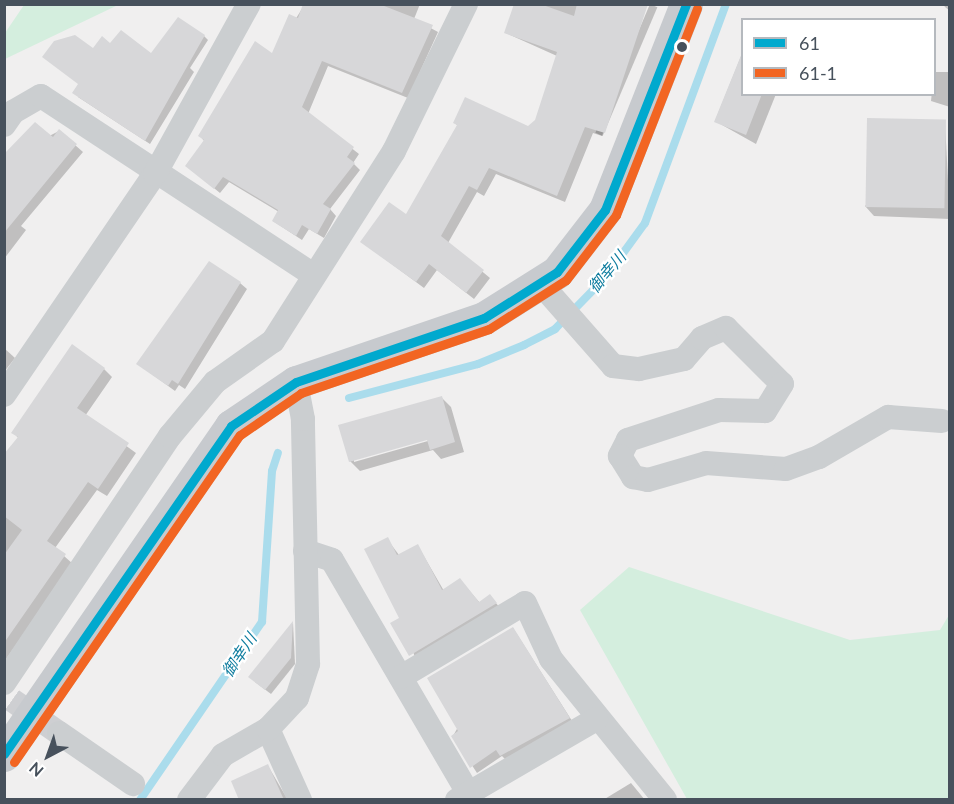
<!DOCTYPE html>
<html>
<head>
<meta charset="utf-8">
<style>
	body { margin:0 }
	#map { position:relative; width:954px; height:804px; overflow:hidden; background:#f0efef; font-family:Lato,"Noto Sans JP",sans-serif }
	div>[style] { position:absolute }
	[style*='--x'] { left:calc(var(--x)*1px); top:calc(var(--y)*1px); width:calc(var(--w)*1px); rotate:calc(var(--a)*1deg) }
	.green>* { inset:0; background:#d4eede }
	.shadow>* { inset:0; background:#0003; transform-origin:0 0 }
	.stream>* { height:8px; margin:-4px; padding:0 4px; transform-origin:4px; border-radius:4px; background:#aadcec }
	.building>* { inset:0; background:#d7d7d9; transform-origin:0 0 }
	.minor-tunnel>* { height:24px; margin-top:-12px; transform-origin:0; background:repeating-linear-gradient(90deg,#cecfd2 0 24px,transparent 0 36px) }
	.minor>* { height:24px; margin:-12px; padding:0 12px; transform-origin:12px; border-radius:12px; background:#cbced0 }
	.primary>* { height:33px; margin:-16.5px; padding:0 16.5px; transform-origin:16.5px; border-radius:16.5px; background:#c7cace }
	.bus-1>* { height:9px; margin:-4.5px; padding:0 4.5px; transform-origin:4.5px; border-radius:4.5px; background:#00a9ce }
	.bus-2>* { height:9px; margin:-4.5px; padding:0 4.5px; transform-origin:4.5px; border-radius:4.5px; background:#f26522 }
	.dots>* { width:16px; height:16px; translate:-50% -50%; box-sizing:border-box; border:3px solid #fff; border-radius:50% }
	span { translate:-50% -50%; white-space:nowrap; text-align:center; line-height:1.15; -webkit-text-stroke:4.5px #fff; paint-order:stroke }
	.water-label { font-size:16px; color:#0f7d9f; font-style:italic }
	.frame { position:absolute; inset:0; border:6px solid #47515c; pointer-events:none }
	.legend { position:absolute; left:741px; top:18px; width:195px; height:78px; box-sizing:border-box; background:#fff; border:2px solid #b5b9be; margin:0; padding:8px 10px; list-style:none; font-size:18px; color:#47515c }
	.legend li { display:flex; align-items:center; gap:12px; height:30px }
	.legend b { width:30px; border:2px solid #b5b9be }
	.north { position:absolute; left:18px; top:726px; width:60px; height:60px; -webkit-text-stroke:4px #fff; paint-order:stroke; rotate:221deg; font-size:16px; font-weight:700; line-height:24px; text-align:center; color:#47515c }
	.north::after { content:''; display:block; margin:auto; width:21px; height:27px; background:#47515c; clip-path:polygon(50% 0,100% 100%,50% 72%,0 100%) }
</style>
</head>
<body>
<div id="map">
	<div class="green">
		<i style="clip-path:polygon(24px 5px,24px 4px,118px 5px,5px 59px,5px 33px)"></i>
		<i style="clip-path:polygon(629px 567px,850px 640px,940px 630px,949px 615px,949px 799px,687px 799px,580px 610px)"></i>
	</div>
	<div class="shadow">
		<i style="clip-path:polygon(305px 4px,420px 4px,414px 19px,438px 32px,408px 98px,328px 66px,308px 114px,359px 154px,353px 163px,360px 170px,330px 209px,336px 216px,324px 238px,309px 229px,302px 240px,273px 221px,279px 212px,229px 182px,220px 193px,187px 166px,205px 142px,200px 136px,273px 55px)"></i>
		<i style="clip-path:polygon(516px 4px,647px 4px,602px 136px,593px 133px,565px 202px,496px 174px,484px 196px,477px 192px,448px 243px,490px 278px,474px 299px,437px 270px,424px 288px,362px 242px,406px 216px,458px 126px,455px 123px,528px 128px,536px 120px,557px 56px,506px 33px)"></i>
		<i style="left:650px;top:4px;width:8px;height:140px;rotate:23deg"></i>
		<i style="clip-path:polygon(943px 4px,950px 4px,950px 11px,945px 7px)"></i>
		<i style="clip-path:polygon(204px 36px,208px 40px,190px 68px,194px 72px,150px 144px,78px 97px,94px 50px,111px 45px,151px 55px)"></i>
		<i style="clip-path:polygon(742px 54px,742px 94px,776px 94px,756px 144px,715px 121px)"></i>
		<i style="clip-path:polygon(934px 72px,950px 72px,950px 107px,931px 101px)"></i>
		<i style="clip-path:polygon(945px 122px,950px 219px,874px 216px,865px 206px)"></i>
		<i style="clip-path:polygon(59px 131px,83px 152px,21px 226px,26px 230px,4px 259px,4px 159px)"></i>
		<i style="clip-path:polygon(240px 283px,247px 289px,185px 389px,179px 385px,175px 391px,138px 364px)"></i>
		<i style="clip-path:polygon(4px 348px,15px 358px,4px 372px)"></i>
		<i style="clip-path:polygon(104px 369px,112px 377px,85px 416px,136px 453px,107px 496px,97px 490px,55px 548px,73px 564px,4px 662px,4px 459px,19px 439px,13px 432px)"></i>
		<i style="clip-path:polygon(evenodd,441px 397px,451px 407px,464px 452px,441px 459px,433px 450px,360px 471px,350px 461px,441px 397px,434px 436px,435px 439px,354px 462px,354px 459px,434px 436px)"></i>
		<i style="clip-path:polygon(387px 539px,399px 555px,418px 546px,444px 591px,460px 580px,480px 603px,490px 596px,501px 609px,416px 660px,401px 618px)"></i>
		<i style="clip-path:polygon(293px 623px,295px 664px,271px 694px,255px 682px)"></i>
		<i style="clip-path:polygon(513px 628px,574px 724px,507px 761px,502px 756px,477px 773px,453px 736px)"></i>
		<i style="clip-path:polygon(268px 766px,288px 800px,241px 800px)"></i>
		<i style="clip-path:polygon(631px 783px,645px 800px,603px 800px)"></i>
	</div>
	<div class="stream">
		<i style="--x:349;--y:398;--w:133;--a:-14.8"></i>
		<i style="--x:478;--y:364;--w:50;--a:-22.4"></i>
		<i style="--x:524;--y:345;--w:35;--a:-27"></i>
		<i style="--x:555;--y:329;--w:71;--a:-45.6"></i>
		<i style="--x:605;--y:278;--w:68;--a:-54"></i>
		<i style="--x:645;--y:223;--w:233;--a:-69.7"></i>
		<i style="--x:140;--y:800;--w:216;--a:-55.6"></i>
		<i style="--x:262;--y:622;--w:151;--a:-86.2"></i>
		<i style="--x:272;--y:471;--w:19;--a:-72"></i>
	</div>
	<div class="building">
		<i style="clip-path:polygon(303px 4px,379px 4px,433px 25px,402px 93px,322px 61px,302px 107px,354px 147px,347px 157px,355px 163px,323px 204px,331px 209px,317px 234px,302px 225px,296px 236px,272px 221px,278px 210px,223px 177px,214px 189px,185px 166px,204px 140px,198px 136px,255px 41px,272px 53px,289px 14px,298px 18px)"></i>
		<i style="clip-path:polygon(514px 4px,540px 4px,574px 16px,577px 4px,648px 4px,605px 133px,585px 127px,557px 196px,489px 168px,477px 190px,469px 186px,441px 236px,484px 270px,466px 293px,429px 264px,416px 282px,360px 242px,389px 202px,406px 214px,457px 125px,453px 123px,465px 97px,528px 126px,535px 120px,557px 52px,504px 33px)"></i>
		<i style="clip-path:polygon(178px 17px,205px 35px,145px 141px,72px 93px,78px 84px,42px 57px,54px 41px,75px 35px,93px 48px,102px 36px,110px 43px,121px 30px,151px 53px)"></i>
		<i style="clip-path:polygon(742px 53px,742px 94px,762px 94px,746px 135px,714px 122px)"></i>
		<i style="left:867px;top:118px;width:79px;height:89px;rotate:1deg"></i>
		<i style="clip-path:polygon(35px 122px,53px 137px,59px 129px,77px 144px,4px 233px,4px 154px)"></i>
		<i style="clip-path:polygon(209px 261px,241px 282px,178px 384px,172px 380px,168px 386px,136px 364px)"></i>
		<i style="clip-path:polygon(72px 344px,105px 368px,77px 408px,129px 443px,98px 489px,88px 482px,47px 541px,66px 554px,4px 643px,4px 555px,22px 530px,4px 516px,4px 454px,18px 437px,11px 433px)"></i>
		<i style="clip-path:polygon(442px 396px,455px 442px,430px 450px,427px 440px,349px 462px,338px 425px)"></i>
		<i style="clip-path:polygon(388px 537px,397px 555px,418px 544px,442px 590px,460px 578px,479px 602px,490px 594px,497px 603px,409px 656px,390px 623px,399px 618px,364px 549px)"></i>
		<i style="clip-path:polygon(293px 621px,291px 658px,265px 690px,248px 677px)"></i>
		<i style="clip-path:polygon(513px 627px,570px 718px,500px 756px,496px 750px,470px 768px,451px 736px,458px 731px,427px 678px)"></i>
		<i style="clip-path:polygon(268px 764px,284px 800px,239px 800px,231px 781px)"></i>
	</div>
	<div class="minor-tunnel">
		<i style="--x:12;--y:700;--w:57;--a:35.1"></i>
	</div>
	<div class="minor">
		<i style="--x:4;--y:125;--w:16;--a:-55"></i>
		<i style="--x:13;--y:112;--w:32;--a:-30"></i>
		<i style="--x:41;--y:96;--w:326;--a:33.3"></i>
		<i style="--x:541;--y:284;--w:109;--a:48.7"></i>
		<i style="--x:613;--y:366;--w:26;--a:7"></i>
		<i style="--x:639;--y:369;--w:46;--a:-12.5"></i>
		<i style="--x:684;--y:359;--w:28;--a:-49"></i>
		<i style="--x:702;--y:338;--w:26;--a:-23"></i>
		<i style="--x:726;--y:328;--w:79;--a:45"></i>
		<i style="--x:782;--y:384;--w:32;--a:122"></i>
		<i style="--x:765;--y:411;--w:46;--a:-178.8"></i>
		<i style="--x:719;--y:410;--w:96;--a:161.8"></i>
		<i style="--x:628;--y:440;--w:18;--a:117"></i>
		<i style="--x:620;--y:456;--w:25;--a:58"></i>
		<i style="--x:633;--y:477;--w:15;--a:11"></i>
		<i style="--x:648;--y:480;--w:60;--a:-16.3"></i>
		<i style="--x:706;--y:463;--w:80;--a:4.3"></i>
		<i style="--x:786;--y:469;--w:35;--a:-20"></i>
		<i style="--x:819;--y:457;--w:80;--a:-30.1"></i>
		<i style="--x:888;--y:417;--w:54;--a:4.2"></i>
		<i style="--x:4;--y:395;--w:268;--a:-55.7"></i>
		<i style="--x:155;--y:174;--w:194;--a:-61.1"></i>
		<i style="--x:305;--y:551;--w:28;--a:18"></i>
		<i style="--x:332;--y:560;--w:278;--a:59.7"></i>
		<i style="--x:401;--y:677;--w:144;--a:-30.8"></i>
		<i style="--x:525;--y:603;--w:62;--a:65.1"></i>
		<i style="--x:551;--y:659;--w:181;--a:51"></i>
		<i style="--x:4;--y:683;--w:298;--a:-56.1"></i>
		<i style="--x:170;--y:436;--w:70;--a:-50.2"></i>
		<i style="--x:215;--y:382;--w:71;--a:-35.3"></i>
		<i style="--x:273;--y:341;--w:225;--a:-57.5"></i>
		<i style="--x:394;--y:151;--w:164;--a:-63.9"></i>
		<i style="--x:268;--y:729;--w:78;--a:65.7"></i>
		<i style="--x:59;--y:733;--w:90;--a:34.6"></i>
		<i style="--x:189;--y:800;--w:56;--a:-52.9"></i>
		<i style="--x:223;--y:755;--w:52;--a:-30"></i>
		<i style="--x:268;--y:729;--w:42;--a:-46.9"></i>
		<i style="--x:297;--y:698;--w:36;--a:-72"></i>
		<i style="--x:308;--y:664;--w:245;--a:-91.2"></i>
		<i style="--x:303;--y:419;--w:38;--a:-101"></i>
		<i style="--x:457;--y:800;--w:161;--a:-30.2"></i>
	</div>
	<div class="primary">
		<i style="--x:4;--y:755;--w:400;--a:-55.4"></i>
		<i style="--x:231;--y:426;--w:78;--a:-34.1"></i>
		<i style="--x:296;--y:382;--w:199;--a:-18.8"></i>
		<i style="--x:484;--y:318;--w:86;--a:-32.2"></i>
		<i style="--x:557;--y:272;--w:78;--a:-52.3"></i>
		<i style="--x:605;--y:210;--w:221;--a:-68.5"></i>
	</div>
	<div class="bus-1">
		<i style="--x:4;--y:754;--w:399;--a:-55.3"></i>
		<i style="--x:231;--y:426;--w:78;--a:-34.1"></i>
		<i style="--x:296;--y:382;--w:199;--a:-18.8"></i>
		<i style="--x:484;--y:318;--w:86;--a:-32.2"></i>
		<i style="--x:557;--y:272;--w:78;--a:-52.3"></i>
		<i style="--x:605;--y:210;--w:221;--a:-68.5"></i>
	</div>
	<div class="bus-2">
		<i style="--x:14;--y:762;--w:397;--a:-55.4"></i>
		<i style="--x:240;--y:435;--w:74;--a:-34.5"></i>
		<i style="--x:301;--y:393;--w:199;--a:-18.8"></i>
		<i style="--x:489;--y:329;--w:91;--a:-32.5"></i>
		<i style="--x:566;--y:280;--w:82;--a:-52.4"></i>
		<i style="--x:616;--y:215;--w:222;--a:-68.6"></i>
	</div>
	<div class="dots">
		<i style="left:682px;top:47px;background:#47515c"></i>
	</div>
	<div class="water-label">
		<span style="left:607px;top:272px;rotate:-50deg">御幸川</span>
		<span style="left:239px;top:655px;rotate:-56deg">御幸川</span>
	</div>
	<div class="frame"></div>
	<ul class="legend">
	<li><b style="height:8px;background:#00a9ce"></b>61</li>
	<li><b style="height:8px;background:#f26522"></b>61-1</li>
	</ul>
	<div class="north">N</div>
</div>
</body>
</html>
